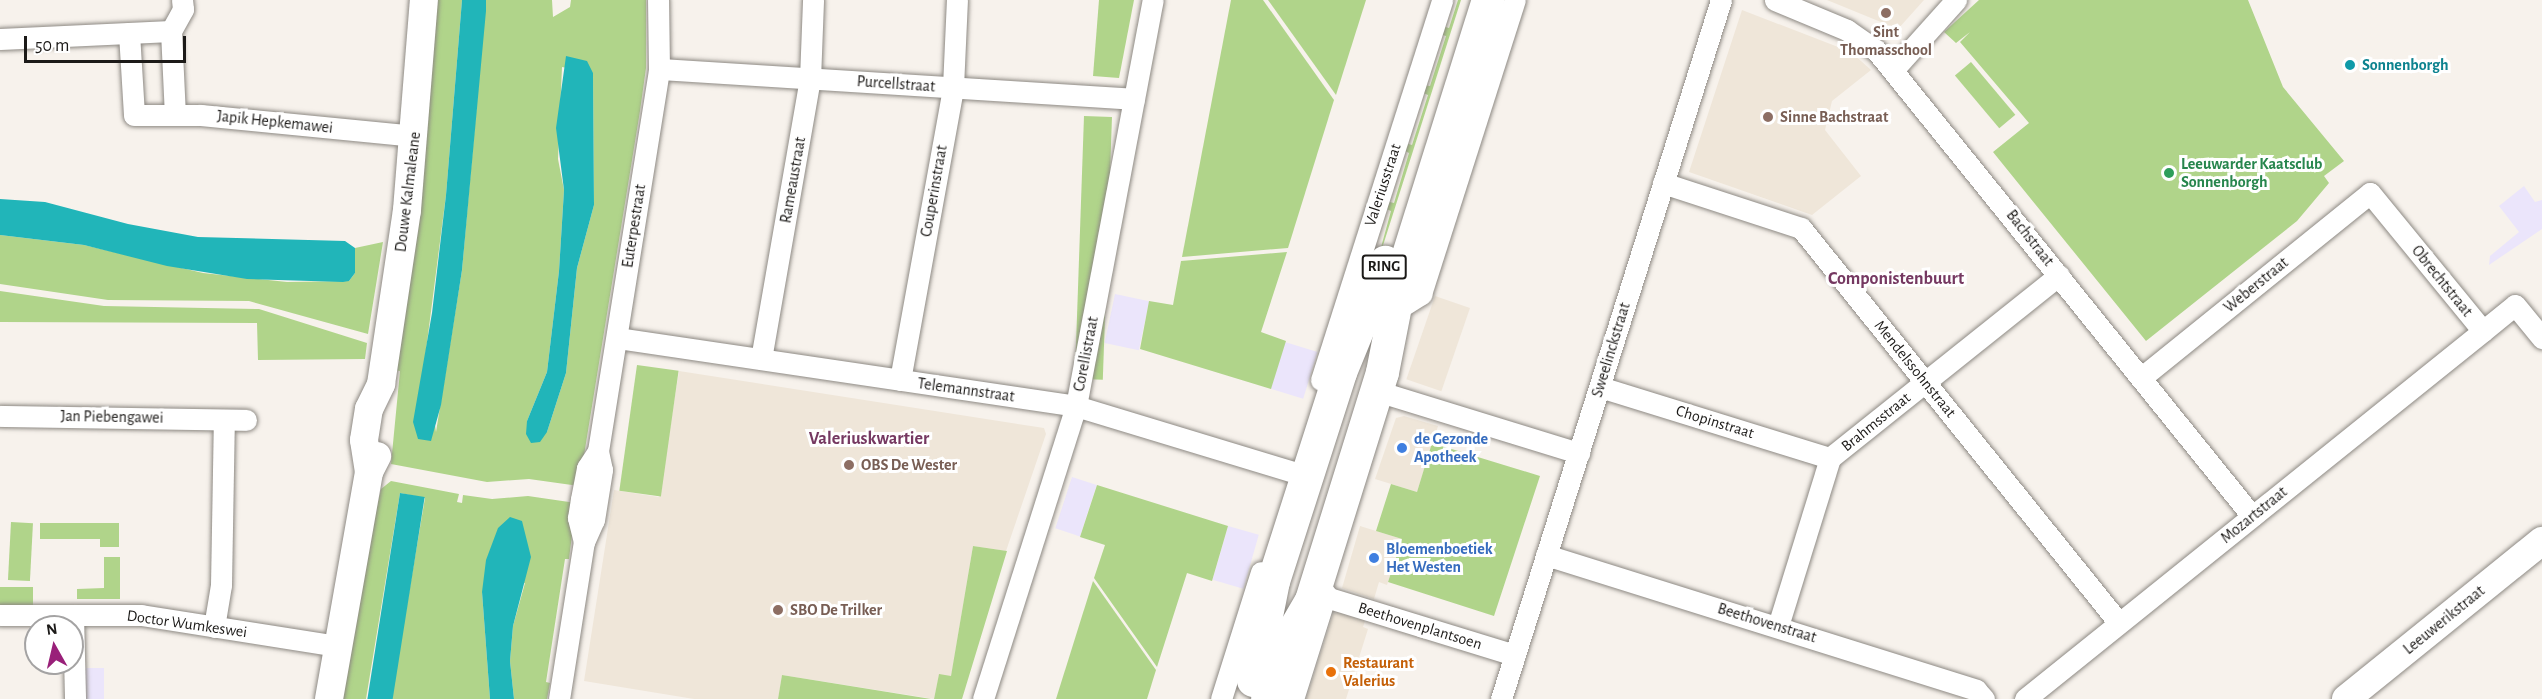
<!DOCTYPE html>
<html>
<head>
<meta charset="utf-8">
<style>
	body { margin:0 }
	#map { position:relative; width:2542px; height:699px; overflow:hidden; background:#f7f2ec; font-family:"Alegreya Sans",sans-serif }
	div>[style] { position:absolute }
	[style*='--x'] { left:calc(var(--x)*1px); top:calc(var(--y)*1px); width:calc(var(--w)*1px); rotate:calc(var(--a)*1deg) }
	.built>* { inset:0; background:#efe6d9; transform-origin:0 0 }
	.industrial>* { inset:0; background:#ebe5fb; transform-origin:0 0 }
	.green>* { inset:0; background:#b0d48a; transform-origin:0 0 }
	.water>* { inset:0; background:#21b5b9; transform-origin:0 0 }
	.roads { filter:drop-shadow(0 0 2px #8d8983) drop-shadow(0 0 2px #8d8983) }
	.street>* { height:21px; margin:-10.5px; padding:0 10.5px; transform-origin:10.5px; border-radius:10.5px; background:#fff }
	.secondary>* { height:28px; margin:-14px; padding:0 14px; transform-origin:14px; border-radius:14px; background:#fff }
	.primary>* { height:33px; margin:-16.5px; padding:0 16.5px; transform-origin:16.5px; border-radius:16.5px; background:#fff }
	.dots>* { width:16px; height:16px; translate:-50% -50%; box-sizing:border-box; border:3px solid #fff; border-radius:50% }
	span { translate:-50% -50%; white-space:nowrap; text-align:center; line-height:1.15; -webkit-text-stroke:6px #fff; paint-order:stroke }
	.shield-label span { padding:2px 4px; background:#fff; border:2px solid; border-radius:4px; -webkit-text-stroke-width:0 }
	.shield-label { font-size:15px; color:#1c1a18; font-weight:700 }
	.education-label { font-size:16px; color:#785e54; font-weight:700 }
	.left { translate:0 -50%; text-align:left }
	.culture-label { font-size:16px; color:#0d838f; font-weight:700 }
	.street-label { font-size:16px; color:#1c1a18 }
	.leisure-label { font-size:16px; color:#27864d; font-weight:700 }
	.shop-label { font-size:16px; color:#366cbe; font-weight:700 }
	.food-label { font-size:16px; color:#c56008; font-weight:700 }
	.neighbourhood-label { font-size:18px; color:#753861; font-weight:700 }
	.north { position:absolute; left:24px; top:615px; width:60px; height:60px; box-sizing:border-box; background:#fff; border:2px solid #a4a3a3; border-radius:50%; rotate:352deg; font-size:16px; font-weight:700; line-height:24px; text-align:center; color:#1c1a18 }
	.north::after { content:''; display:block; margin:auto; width:21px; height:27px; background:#992079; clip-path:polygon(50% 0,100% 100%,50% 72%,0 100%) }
	.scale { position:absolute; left:24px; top:36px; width:162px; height:27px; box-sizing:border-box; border:3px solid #1c1a18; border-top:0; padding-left:8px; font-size:18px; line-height:21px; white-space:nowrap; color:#1c1a18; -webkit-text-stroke:4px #fff; paint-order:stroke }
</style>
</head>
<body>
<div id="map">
	<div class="built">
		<i style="clip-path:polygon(1827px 0,1924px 0,1898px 29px)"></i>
		<i style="clip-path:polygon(1742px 10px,1851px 52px,1871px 70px,1832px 101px,1825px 130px,1861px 176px,1812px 215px,1689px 172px)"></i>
		<i style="left:1435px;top:296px;width:37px;height:88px;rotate:19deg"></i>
		<i style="clip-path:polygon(679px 371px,1044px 428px,1046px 434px,1006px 551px,973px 546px,951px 677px,939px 675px,934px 699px,782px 675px,778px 699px,694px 699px,584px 681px,614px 490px,659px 497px)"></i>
		<i style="clip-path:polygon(1404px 416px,1438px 426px,1417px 492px,1375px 479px,1396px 418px)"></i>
		<i style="clip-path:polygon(1360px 526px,1402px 539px,1387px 585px,1379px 582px,1374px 599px,1342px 588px)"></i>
		<i style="clip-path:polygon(1337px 612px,1365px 621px,1363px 627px,1368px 629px,1346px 699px,1306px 699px,1333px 614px)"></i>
	</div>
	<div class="industrial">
		<i style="clip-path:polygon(2524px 186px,2535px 202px,2542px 200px,2542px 229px,2489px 265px,2490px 256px,2519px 232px,2499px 206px)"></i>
		<i style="left:1115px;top:294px;width:35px;height:50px;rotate:12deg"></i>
		<i style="left:1285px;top:342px;width:34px;height:49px;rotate:17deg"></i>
		<i style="left:1072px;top:477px;width:26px;height:54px;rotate:18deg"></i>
		<i style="left:1228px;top:526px;width:32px;height:56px;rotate:16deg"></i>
		<i style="left:82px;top:668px;width:22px;height:31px"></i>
	</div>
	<div class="green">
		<i style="clip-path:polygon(evenodd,435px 0,462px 0,446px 195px,425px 358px,436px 432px,462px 270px,486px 0,552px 0,553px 17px,570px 7px,571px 0,646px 0,646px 68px,640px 111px,579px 486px,529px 479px,487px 482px,391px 464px,400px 371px,394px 370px,435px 0,562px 67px,593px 73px,594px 205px,577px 268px,566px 373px,547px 432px,527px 421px,547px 372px,559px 271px,564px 190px,558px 159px,562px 67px)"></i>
		<i style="clip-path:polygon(1099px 0,1134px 0,1119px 78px,1093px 76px)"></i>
		<i style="clip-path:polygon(1231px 0,1263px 0,1334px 100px,1288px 248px,1182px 257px)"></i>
		<i style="clip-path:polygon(1268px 0,1366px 0,1336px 95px)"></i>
		<i style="clip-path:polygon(1458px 0,1461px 0,1372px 280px,1391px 211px,1384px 208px,1386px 201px,1394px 203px,1409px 153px,1403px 150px,1405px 143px,1412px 145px,1428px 95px,1421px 92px,1423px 85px,1430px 86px,1446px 36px,1439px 34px,1442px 26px,1449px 28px)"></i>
		<i style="clip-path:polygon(1979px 0,2248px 0,2283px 87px,2344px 161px,2324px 176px,2329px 183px,2297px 221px,2146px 341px,1993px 152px,2029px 123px,1960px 42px,1970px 32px,1956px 43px,1944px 32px)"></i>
		<i style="left:1971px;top:62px;width:69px;height:21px;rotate:50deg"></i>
		<i style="left:1084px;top:116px;width:28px;height:263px;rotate:2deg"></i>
		<i style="clip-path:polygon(0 235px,84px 245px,203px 273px,287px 282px,349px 281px,355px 273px,355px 248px,383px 242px,368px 334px,249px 301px,108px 300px,0 284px)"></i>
		<i style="clip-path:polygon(1287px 252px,1261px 332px,1286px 341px,1271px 389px,1140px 349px,1149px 301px,1173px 305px,1181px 261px)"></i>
		<i style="clip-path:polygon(0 291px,104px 306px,259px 309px,367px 343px,365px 359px,258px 360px,257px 323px,0 322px)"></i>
		<i style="left:637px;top:365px;width:42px;height:127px;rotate:8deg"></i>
		<i style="clip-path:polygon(1432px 443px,1540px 476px,1494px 616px,1388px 582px,1402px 539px,1376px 531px,1391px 484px,1417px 492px)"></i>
		<i style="clip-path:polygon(391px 481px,459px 494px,457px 502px,462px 503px,463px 495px,492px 499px,528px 496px,576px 503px,569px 559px,565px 559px,546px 682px,550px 683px,547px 699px,514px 699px,510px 661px,513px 626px,525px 583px,482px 592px,490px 699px,391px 699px,425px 498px,400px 493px,366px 699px,340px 699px,360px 580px,381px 489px)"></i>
		<i style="clip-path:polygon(1097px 485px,1228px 526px,1212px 581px,1187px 573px,1157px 667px,1094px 578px,1105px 545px,1080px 537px)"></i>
		<i style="left:11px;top:522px;width:22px;height:58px;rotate:3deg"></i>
		<i style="clip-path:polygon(40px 523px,119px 523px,119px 547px,100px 547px,100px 539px,40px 539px)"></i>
		<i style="clip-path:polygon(973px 546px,1007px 551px,962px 699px,934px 699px,939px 674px,951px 676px)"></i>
		<i style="clip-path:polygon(104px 557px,120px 557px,120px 599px,77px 599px,77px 589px,104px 588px)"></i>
		<i style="clip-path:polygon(1093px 581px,1156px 670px,1147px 699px,1056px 699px)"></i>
		<i style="left:0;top:587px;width:33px;height:19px"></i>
		<i style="clip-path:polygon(782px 675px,931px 699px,778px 699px)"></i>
	</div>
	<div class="water">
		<i style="clip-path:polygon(462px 0,486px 0,486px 11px,462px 270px,441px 405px,431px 441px,418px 439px,413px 422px,432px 313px,446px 195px)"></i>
		<i style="clip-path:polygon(566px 56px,587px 61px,593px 73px,594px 205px,577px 268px,566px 373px,547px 432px,540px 442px,531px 443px,526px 434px,527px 421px,547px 372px,559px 271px,564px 190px,556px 128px)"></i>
		<i style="clip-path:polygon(0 199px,45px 202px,128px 224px,198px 237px,345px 241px,355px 248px,355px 273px,349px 281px,343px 282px,247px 279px,167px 266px,84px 245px,0 235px)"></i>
		<i style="left:400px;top:493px;width:25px;height:209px;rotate:9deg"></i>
		<i style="clip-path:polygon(510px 517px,522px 521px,531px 557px,513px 626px,510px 661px,514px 699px,490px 699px,482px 592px,486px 560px,498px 528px)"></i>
	</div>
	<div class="roads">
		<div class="street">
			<i style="--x:1775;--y:0;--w:78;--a:22.6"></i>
			<i style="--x:1847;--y:30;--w:35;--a:35"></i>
			<i style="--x:1876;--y:50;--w:599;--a:51.1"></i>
			<i style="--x:171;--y:31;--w:84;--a:87.3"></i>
			<i style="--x:129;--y:33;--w:82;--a:86.5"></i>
			<i style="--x:134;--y:115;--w:67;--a:0"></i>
			<i style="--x:201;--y:115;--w:215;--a:5.6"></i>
			<i style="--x:0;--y:39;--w:171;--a:-2.7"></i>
			<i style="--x:171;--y:31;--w:25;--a:-61"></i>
			<i style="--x:183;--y:9;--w:9;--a:-96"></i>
			<i style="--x:659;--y:69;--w:476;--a:3.6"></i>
			<i style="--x:1894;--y:69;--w:93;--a:-48.1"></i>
			<i style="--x:1663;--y:183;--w:145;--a:18.1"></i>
			<i style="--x:1801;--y:228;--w:507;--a:51.16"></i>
			<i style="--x:1391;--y:313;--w:36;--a:-32"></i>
			<i style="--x:1421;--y:294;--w:309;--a:-72.3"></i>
			<i style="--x:617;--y:338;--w:464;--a:8.4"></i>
			<i style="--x:1076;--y:406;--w:240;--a:16.9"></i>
			<i style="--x:761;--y:359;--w:284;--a:-80.1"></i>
			<i style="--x:810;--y:79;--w:79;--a:-87.8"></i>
			<i style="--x:2142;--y:377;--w:293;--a:-38.9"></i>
			<i style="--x:2370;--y:193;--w:178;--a:50.7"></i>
			<i style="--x:2483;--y:331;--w:41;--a:-39.1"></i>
			<i style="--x:2515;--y:305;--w:43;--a:50.7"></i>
			<i style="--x:900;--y:380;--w:298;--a:-79.7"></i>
			<i style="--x:953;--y:87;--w:87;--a:-87.4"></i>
			<i style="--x:1321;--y:380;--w:399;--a:-72.3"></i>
			<i style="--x:1600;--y:387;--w:241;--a:17.2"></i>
			<i style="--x:1390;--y:395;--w:198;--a:17.1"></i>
			<i style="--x:0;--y:416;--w:246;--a:0.9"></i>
			<i style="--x:584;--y:542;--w:25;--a:-104"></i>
			<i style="--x:578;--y:518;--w:19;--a:-81"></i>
			<i style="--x:581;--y:499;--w:32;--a:-79"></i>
			<i style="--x:587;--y:468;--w:20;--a:-57"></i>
			<i style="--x:1546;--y:555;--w:451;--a:17.4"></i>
			<i style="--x:1976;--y:690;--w:12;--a:48"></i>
			<i style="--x:1313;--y:593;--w:211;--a:17.1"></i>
			<i style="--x:0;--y:615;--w:141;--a:0"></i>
			<i style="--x:141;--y:615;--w:198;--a:9"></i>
			<i style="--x:73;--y:615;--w:84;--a:88.6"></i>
			<i style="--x:1778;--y:626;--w:176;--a:-72.8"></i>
			<i style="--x:1830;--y:458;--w:293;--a:-38.6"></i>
			<i style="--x:214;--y:627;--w:43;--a:-80.5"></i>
			<i style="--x:221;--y:585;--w:164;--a:-89"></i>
			<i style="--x:559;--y:699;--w:159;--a:-81"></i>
			<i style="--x:584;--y:542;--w:24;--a:-66"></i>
			<i style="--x:594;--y:520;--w:51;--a:-80.9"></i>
			<i style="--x:602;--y:470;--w:19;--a:-102"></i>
			<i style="--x:598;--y:451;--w:387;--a:-80.9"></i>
			<i style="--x:659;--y:69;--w:69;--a:-90.8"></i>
			<i style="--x:983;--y:699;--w:307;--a:-72.4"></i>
			<i style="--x:1076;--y:406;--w:413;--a:-79.3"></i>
			<i style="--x:1221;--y:699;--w:133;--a:-72.5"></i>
			<i style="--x:1293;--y:699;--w:110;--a:-72.6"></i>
			<i style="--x:1501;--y:699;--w:733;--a:-72.53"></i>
			<i style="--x:2025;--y:699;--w:588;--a:-38.78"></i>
		</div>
		<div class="secondary">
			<i style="--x:369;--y:472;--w:32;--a:-99"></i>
			<i style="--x:364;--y:440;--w:31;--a:-81"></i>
			<i style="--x:369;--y:409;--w:28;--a:-64"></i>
			<i style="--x:381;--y:384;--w:176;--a:-81.5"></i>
			<i style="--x:407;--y:210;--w:211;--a:-85.4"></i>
			<i style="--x:329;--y:699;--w:230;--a:-80"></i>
			<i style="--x:369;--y:472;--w:18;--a:-63"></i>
			<i style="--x:2346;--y:699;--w:252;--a:-38.9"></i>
		</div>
		<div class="primary">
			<i style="--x:1253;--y:680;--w:101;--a:-78.6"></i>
			<i style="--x:1273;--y:581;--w:219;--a:-72.2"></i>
			<i style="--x:1340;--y:372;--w:119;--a:-67.8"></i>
			<i style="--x:1267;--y:699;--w:59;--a:-71.3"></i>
			<i style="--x:1286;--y:643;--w:50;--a:-59.8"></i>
			<i style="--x:1311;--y:600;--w:239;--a:-72.7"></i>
			<i style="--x:1382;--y:372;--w:94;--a:-78.9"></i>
			<i style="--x:1400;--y:280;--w:294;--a:-72.6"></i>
		</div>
	</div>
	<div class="dots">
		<i style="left:1886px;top:13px;background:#8d6e63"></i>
		<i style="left:2350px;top:65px;background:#0f9aa8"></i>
		<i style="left:1768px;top:117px;background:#8d6e63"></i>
		<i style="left:2169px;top:173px;background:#2e9e5b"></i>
		<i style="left:1402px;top:448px;background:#3f7fe0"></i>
		<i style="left:849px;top:465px;background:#8d6e63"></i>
		<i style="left:1374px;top:558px;background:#3f7fe0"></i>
		<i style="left:778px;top:610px;background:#8d6e63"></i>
		<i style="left:1331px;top:672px;background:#e8710a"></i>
	</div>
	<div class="shield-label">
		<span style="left:1384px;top:267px">RING</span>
	</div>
	<div class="education-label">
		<span style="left:1886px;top:41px">Sint<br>Thomasschool</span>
		<span class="left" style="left:1780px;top:117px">Sinne Bachstraat</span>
		<span class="left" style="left:861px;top:465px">OBS De Wester</span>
		<span class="left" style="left:790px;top:610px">SBO De Trilker</span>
	</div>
	<div class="culture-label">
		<span class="left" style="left:2362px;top:65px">Sonnenborgh</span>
	</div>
	<div class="street-label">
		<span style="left:896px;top:84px;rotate:4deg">Purcellstraat</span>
		<span style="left:275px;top:122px;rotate:6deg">Japik Hepkemawei</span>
		<span style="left:793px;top:180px;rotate:-80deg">Rameaustraat</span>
		<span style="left:1383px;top:185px;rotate:-72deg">Valeriusstraat</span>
		<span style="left:934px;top:191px;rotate:-80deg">Couperinstraat</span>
		<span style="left:408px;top:192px;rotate:-83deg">Douwe Kalmaleane</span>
		<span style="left:634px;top:226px;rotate:-81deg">Euterpestraat</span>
		<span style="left:2030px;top:238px;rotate:52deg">Bachstraat</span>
		<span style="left:2442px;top:281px;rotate:51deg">Obrechtstraat</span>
		<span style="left:2256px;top:285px;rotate:-39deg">Weberstraat</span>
		<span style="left:1611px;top:350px;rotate:-73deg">Sweelinckstraat</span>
		<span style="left:1086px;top:354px;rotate:-79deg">Corellistraat</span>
		<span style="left:1915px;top:369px;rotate:51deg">Mendelssohnstraat</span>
		<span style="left:966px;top:390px;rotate:8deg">Telemannstraat</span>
		<span style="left:112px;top:417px;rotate:1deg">Jan Piebengawei</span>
		<span style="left:1715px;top:422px;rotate:17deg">Chopinstraat</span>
		<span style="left:1876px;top:422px;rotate:-39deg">Brahmsstraat</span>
		<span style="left:2254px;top:515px;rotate:-39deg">Mozartstraat</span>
		<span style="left:2444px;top:620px;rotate:-39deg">Leeuwerikstraat</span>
		<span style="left:1767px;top:623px;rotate:17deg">Beethovenstraat</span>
		<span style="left:187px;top:624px;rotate:8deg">Doctor Wumkeswei</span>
		<span style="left:1420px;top:626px;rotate:17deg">Beethovenplantsoen</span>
	</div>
	<div class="leisure-label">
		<span class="left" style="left:2181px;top:173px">Leeuwarder Kaatsclub<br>Sonnenborgh</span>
	</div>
	<div class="shop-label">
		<span class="left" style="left:1414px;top:448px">de Gezonde<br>Apotheek</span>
		<span class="left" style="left:1386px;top:558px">Bloemenboetiek<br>Het Westen</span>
	</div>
	<div class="food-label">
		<span class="left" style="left:1343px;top:672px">Restaurant<br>Valerius</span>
	</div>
	<div class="neighbourhood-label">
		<span style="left:1896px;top:279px">Componistenbuurt</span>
		<span style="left:869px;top:439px">Valeriuskwartier</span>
	</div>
	<div class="north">N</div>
	<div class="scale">50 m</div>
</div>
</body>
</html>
